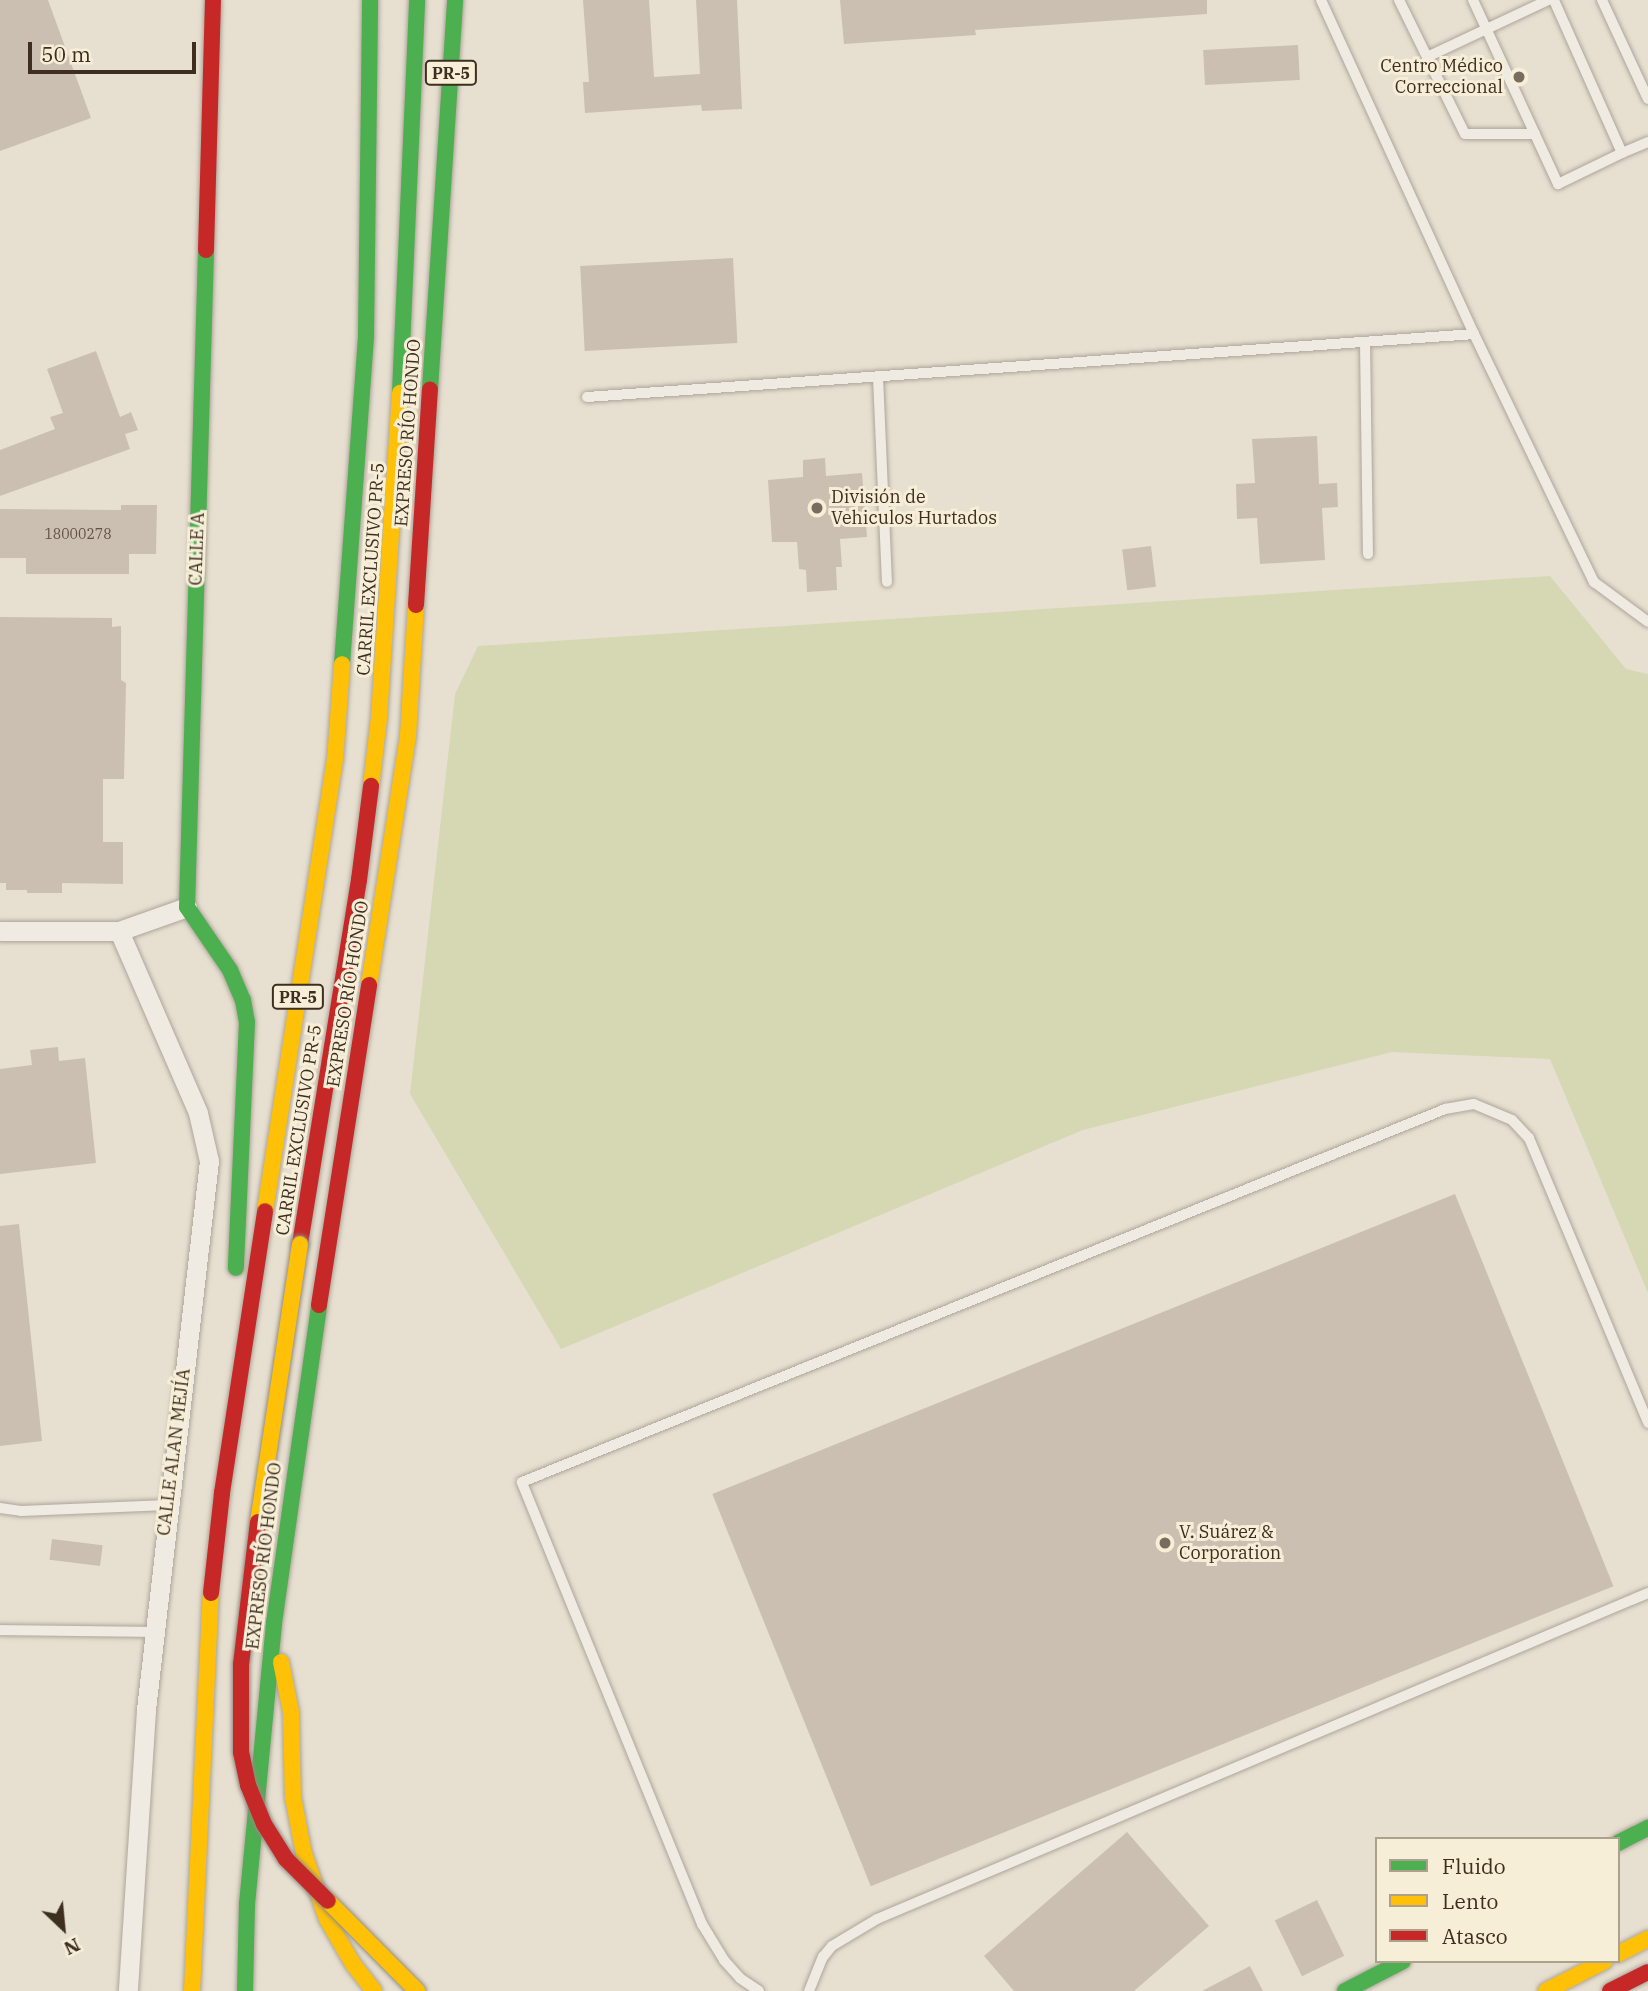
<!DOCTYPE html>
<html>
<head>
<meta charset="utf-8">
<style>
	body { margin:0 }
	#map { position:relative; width:1648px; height:1991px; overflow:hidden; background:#e7e0d1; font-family:"IBM Plex Serif",serif }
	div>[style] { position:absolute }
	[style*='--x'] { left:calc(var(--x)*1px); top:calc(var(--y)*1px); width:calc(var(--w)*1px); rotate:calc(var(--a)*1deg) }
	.green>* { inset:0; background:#d6d7b3 }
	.building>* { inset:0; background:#cbbfb2; transform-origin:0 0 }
	.roads { filter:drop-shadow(0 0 2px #ada599) drop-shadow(0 0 2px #ada599) }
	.lane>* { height:10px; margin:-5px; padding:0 5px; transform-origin:5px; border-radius:5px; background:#efebe3 }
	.street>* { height:19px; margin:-9.5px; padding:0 9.5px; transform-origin:9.5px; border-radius:9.5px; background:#efebe3 }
	.fast>* { height:16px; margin:-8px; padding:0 8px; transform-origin:8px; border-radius:8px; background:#4caf50 }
	.slow>* { height:16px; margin:-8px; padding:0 8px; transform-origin:8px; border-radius:8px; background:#ffc107 }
	.jam>* { height:16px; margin:-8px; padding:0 8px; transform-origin:8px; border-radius:8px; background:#c62828 }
	.bridges { filter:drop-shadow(0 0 2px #928b80) drop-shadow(0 0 2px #928b80) }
	.slow-bridge>* { height:16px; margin:-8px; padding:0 8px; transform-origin:8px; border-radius:8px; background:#ffc107 }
	.jam-bridge>* { height:16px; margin:-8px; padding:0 8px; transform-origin:8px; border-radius:8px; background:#c62828 }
	.dots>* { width:19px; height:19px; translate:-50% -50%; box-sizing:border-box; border:4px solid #f7eed8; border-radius:50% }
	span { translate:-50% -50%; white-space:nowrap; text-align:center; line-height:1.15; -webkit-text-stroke:6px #f7eed8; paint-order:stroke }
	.number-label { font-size:14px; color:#605244 }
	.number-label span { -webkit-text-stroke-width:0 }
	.shield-label span { padding:2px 5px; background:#f7eed8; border:2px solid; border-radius:5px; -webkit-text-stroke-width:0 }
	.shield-label { font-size:16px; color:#3d2e20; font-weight:700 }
	.poi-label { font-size:18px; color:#3d2e20 }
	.right { translate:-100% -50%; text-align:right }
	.left { translate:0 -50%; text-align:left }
	.street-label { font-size:18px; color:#3d2e20 }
	.legend { position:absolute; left:1375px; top:1837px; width:245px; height:126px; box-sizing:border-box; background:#f7eed8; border:2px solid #ada18e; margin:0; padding:9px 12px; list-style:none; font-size:21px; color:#3d2e20 }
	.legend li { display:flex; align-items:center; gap:14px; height:35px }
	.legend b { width:35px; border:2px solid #ada18e }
	.north { position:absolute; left:28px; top:1893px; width:70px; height:70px; -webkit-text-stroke:5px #f7eed8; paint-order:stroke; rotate:154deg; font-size:19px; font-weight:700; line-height:28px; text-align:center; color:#3d2e20 }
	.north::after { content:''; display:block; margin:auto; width:24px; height:32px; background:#3d2e20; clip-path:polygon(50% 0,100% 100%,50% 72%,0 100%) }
	.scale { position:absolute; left:28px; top:42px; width:168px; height:32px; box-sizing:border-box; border:4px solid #3d2e20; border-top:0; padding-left:9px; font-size:21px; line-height:24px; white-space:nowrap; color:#3d2e20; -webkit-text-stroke:5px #f7eed8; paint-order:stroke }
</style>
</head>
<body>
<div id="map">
	<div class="green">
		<i style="clip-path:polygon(1550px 576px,1626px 669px,1648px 674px,1648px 1293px,1550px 1059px,1392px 1052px,1083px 1130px,561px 1349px,410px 1094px,455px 694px,478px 646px)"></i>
	</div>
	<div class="building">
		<i style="clip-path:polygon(0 0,48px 0,91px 118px,0 151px)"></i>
		<i style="clip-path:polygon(583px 0,649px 0,654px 77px,700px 74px,696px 0,737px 0,742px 109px,702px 111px,701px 105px,585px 113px,583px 82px,589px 82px)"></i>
		<i style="clip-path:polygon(840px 0,1207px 0,1207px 14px,975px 30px,976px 35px,844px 44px)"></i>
		<i style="left:1298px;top:45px;width:35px;height:95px;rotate:87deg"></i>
		<i style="left:733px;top:258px;width:85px;height:153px;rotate:87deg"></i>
		<i style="clip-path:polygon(96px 351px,120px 417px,131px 412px,138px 430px,125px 434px,130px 449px,0 496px,0 450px,55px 429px,50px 417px,63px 413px,47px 369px)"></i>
		<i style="clip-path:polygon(1317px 436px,1319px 484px,1337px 483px,1338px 507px,1322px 508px,1325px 560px,1260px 564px,1257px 518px,1237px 519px,1236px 484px,1255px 483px,1252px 439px)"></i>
		<i style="clip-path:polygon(825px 458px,826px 476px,862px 473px,867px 537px,840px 539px,842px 567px,836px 567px,837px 590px,807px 592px,806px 570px,799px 569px,797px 542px,772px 542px,768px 480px,803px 477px,803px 460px)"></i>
		<i style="clip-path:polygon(121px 505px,157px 505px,156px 554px,129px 554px,129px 574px,26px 574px,26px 558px,0 558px,0 509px,121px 510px)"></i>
		<i style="left:1151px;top:546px;width:41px;height:29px;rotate:83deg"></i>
		<i style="clip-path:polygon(0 617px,112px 618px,112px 627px,121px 626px,121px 680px,126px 683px,124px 779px,103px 779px,103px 842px,123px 842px,123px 884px,62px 883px,62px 893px,27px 893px,27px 890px,6px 890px,6px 883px,0 883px)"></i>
		<i style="clip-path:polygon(58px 1047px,59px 1061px,85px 1058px,96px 1163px,0 1174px,0 1069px,32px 1065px,30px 1050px)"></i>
		<i style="left:1455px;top:1194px;width:423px;height:801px;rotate:68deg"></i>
		<i style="clip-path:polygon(19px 1224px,42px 1441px,0 1446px,0 1226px)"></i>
		<i style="left:52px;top:1539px;width:51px;height:21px;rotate:7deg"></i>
		<i style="clip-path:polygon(1127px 1832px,1209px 1926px,1134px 1991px,1014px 1991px,984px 1956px)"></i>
		<i style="left:1317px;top:1900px;width:62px;height:47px;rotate:64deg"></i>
		<i style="clip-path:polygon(1250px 1966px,1263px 1991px,1202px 1991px)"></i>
	</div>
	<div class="roads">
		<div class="lane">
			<i style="--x:1321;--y:0;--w:367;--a:65.4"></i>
			<i style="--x:1474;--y:334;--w:276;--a:64.2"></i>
			<i style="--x:1594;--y:582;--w:67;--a:36.5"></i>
			<i style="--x:1399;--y:0;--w:149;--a:63.8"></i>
			<i style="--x:1465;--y:134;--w:70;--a:0"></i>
			<i style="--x:1473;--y:0;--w:203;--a:65.2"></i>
			<i style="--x:1558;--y:184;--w:71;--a:-25.8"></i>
			<i style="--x:1622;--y:153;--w:167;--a:-114"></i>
			<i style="--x:1602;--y:0;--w:109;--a:65.1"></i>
			<i style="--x:1427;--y:57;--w:134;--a:-25.2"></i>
			<i style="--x:1622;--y:153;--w:28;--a:-23"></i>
			<i style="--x:1365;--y:342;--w:212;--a:89.2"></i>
			<i style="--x:878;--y:377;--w:205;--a:87.5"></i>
			<i style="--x:587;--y:397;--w:889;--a:-4.06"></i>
			<i style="--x:0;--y:1508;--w:21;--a:8"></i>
			<i style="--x:21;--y:1511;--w:147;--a:-2.3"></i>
			<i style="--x:0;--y:1630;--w:154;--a:0.7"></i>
			<i style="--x:759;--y:1991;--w:23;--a:-146"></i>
			<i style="--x:740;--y:1978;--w:24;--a:-132"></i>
			<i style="--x:724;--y:1960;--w:42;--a:-121.4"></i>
			<i style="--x:702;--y:1924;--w:477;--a:-112.2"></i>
			<i style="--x:522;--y:1482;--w:996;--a:-22"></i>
			<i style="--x:1445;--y:1109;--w:29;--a:-10"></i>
			<i style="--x:1474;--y:1104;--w:41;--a:22.8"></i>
			<i style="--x:1512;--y:1120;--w:25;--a:47"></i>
			<i style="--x:1529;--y:1138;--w:309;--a:67.3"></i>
			<i style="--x:809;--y:1991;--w:37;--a:-68"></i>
			<i style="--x:823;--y:1957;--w:14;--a:-51"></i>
			<i style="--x:832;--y:1946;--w:52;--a:-31"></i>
			<i style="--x:877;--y:1919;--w:837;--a:-22.92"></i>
		</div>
		<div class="street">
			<i style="--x:0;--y:931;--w:119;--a:0"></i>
			<i style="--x:119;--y:931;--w:72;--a:-19.4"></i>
			<i style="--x:119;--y:931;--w:198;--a:66.5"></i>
			<i style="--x:198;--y:1113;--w:49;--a:77.1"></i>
			<i style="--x:209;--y:1161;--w:553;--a:96.55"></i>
			<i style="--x:146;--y:1710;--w:282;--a:93.7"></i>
		</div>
		<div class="fast">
			<i style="--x:430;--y:389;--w:390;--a:-86.3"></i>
			<i style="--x:400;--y:393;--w:393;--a:-87.5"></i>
			<i style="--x:342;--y:664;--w:329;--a:-85.8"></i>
			<i style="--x:366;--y:336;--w:336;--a:-89.3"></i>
			<i style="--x:187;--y:907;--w:657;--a:-88.34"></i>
			<i style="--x:187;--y:907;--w:76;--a:55.7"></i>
			<i style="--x:230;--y:970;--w:33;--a:67"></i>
			<i style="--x:243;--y:1000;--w:22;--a:80"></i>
			<i style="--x:247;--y:1022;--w:246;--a:92.6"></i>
			<i style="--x:1618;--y:1843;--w:34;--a:-27"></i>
			<i style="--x:245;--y:1991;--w:87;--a:-88.7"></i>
			<i style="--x:247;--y:1904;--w:282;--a:-84.5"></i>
			<i style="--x:274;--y:1623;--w:321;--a:-81.9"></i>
			<i style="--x:1345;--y:1991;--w:65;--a:-27.3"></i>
		</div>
		<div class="slow">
			<i style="--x:371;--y:786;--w:68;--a:-83.3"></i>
			<i style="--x:379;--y:718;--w:326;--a:-86.3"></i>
			<i style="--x:369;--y:985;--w:252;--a:-81.1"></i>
			<i style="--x:408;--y:736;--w:131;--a:-86.5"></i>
			<i style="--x:265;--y:1211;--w:456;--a:-81.2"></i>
			<i style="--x:335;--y:760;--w:96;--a:-85.8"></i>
			<i style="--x:281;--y:1662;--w:51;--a:78.7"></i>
			<i style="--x:291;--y:1712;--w:85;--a:88.7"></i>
			<i style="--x:293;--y:1797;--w:58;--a:79.1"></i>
			<i style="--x:304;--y:1854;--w:69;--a:70.5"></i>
			<i style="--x:327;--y:1919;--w:52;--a:60"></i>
			<i style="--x:353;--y:1964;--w:34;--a:52"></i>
			<i style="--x:1618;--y:1954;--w:34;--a:-27"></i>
			<i style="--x:192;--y:1991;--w:398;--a:-87.3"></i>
			<i style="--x:1546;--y:1991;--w:66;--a:-27"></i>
		</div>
		<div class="jam">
			<i style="--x:206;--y:250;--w:250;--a:-88.4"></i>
			<i style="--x:416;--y:605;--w:216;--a:-86.3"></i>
			<i style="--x:300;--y:1244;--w:369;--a:-80.8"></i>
			<i style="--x:359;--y:880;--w:95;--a:-82.7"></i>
			<i style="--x:319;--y:1305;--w:324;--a:-81.1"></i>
			<i style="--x:211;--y:1593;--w:101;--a:-83.7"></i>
			<i style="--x:222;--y:1493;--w:285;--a:-81.3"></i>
			<i style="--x:1610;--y:1991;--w:42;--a:-26.6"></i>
		</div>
	</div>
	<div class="bridges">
		<div class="slow-bridge">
			<i style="--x:258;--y:1522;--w:281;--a:-81.4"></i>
			<i style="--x:328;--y:1901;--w:127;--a:45.3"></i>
		</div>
		<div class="jam-bridge">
			<i style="--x:258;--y:1522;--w:144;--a:96.8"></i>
			<i style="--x:241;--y:1665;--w:87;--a:90"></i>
			<i style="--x:241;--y:1752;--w:34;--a:78"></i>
			<i style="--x:248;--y:1785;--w:42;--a:67.7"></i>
			<i style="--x:264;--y:1824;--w:41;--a:57.8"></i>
			<i style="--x:286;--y:1859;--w:59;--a:45"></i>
		</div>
	</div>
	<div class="dots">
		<i style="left:1519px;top:77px;background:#786c5e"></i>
		<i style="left:817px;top:508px;background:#786c5e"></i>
		<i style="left:1165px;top:1543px;background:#786c5e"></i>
	</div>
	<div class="number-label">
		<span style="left:78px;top:534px">18000278</span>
	</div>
	<div class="shield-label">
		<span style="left:451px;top:73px">PR-5</span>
		<span style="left:298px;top:997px">PR-5</span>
	</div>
	<div class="poi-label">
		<span class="right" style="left:1503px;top:77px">Centro Médico<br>Correccional</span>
		<span class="left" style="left:831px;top:508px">División de<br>Vehiculos Hurtados</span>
		<span class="left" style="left:1179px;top:1543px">V. Suárez &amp;<br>Corporation</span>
	</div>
	<div class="street-label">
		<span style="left:408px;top:433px;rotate:-86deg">EXPRESO RÍO HONDO</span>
		<span style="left:197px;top:549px;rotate:-88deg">CALLE A</span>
		<span style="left:371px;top:569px;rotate:-86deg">CARRIL EXCLUSIVO PR-5</span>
		<span style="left:348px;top:994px;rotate:-81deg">EXPRESO RÍO HONDO</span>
		<span style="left:299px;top:1130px;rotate:-81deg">CARRIL EXCLUSIVO PR-5</span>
		<span style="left:174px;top:1452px;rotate:-83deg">CALLE ALAN MEJÍA</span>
		<span style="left:264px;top:1556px;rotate:-83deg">EXPRESO RÍO HONDO</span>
	</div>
	<ul class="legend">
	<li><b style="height:9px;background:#4caf50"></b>Fluido</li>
	<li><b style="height:9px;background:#ffc107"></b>Lento</li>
	<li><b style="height:9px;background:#c62828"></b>Atasco</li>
	</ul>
	<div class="north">N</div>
	<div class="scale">50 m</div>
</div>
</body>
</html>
